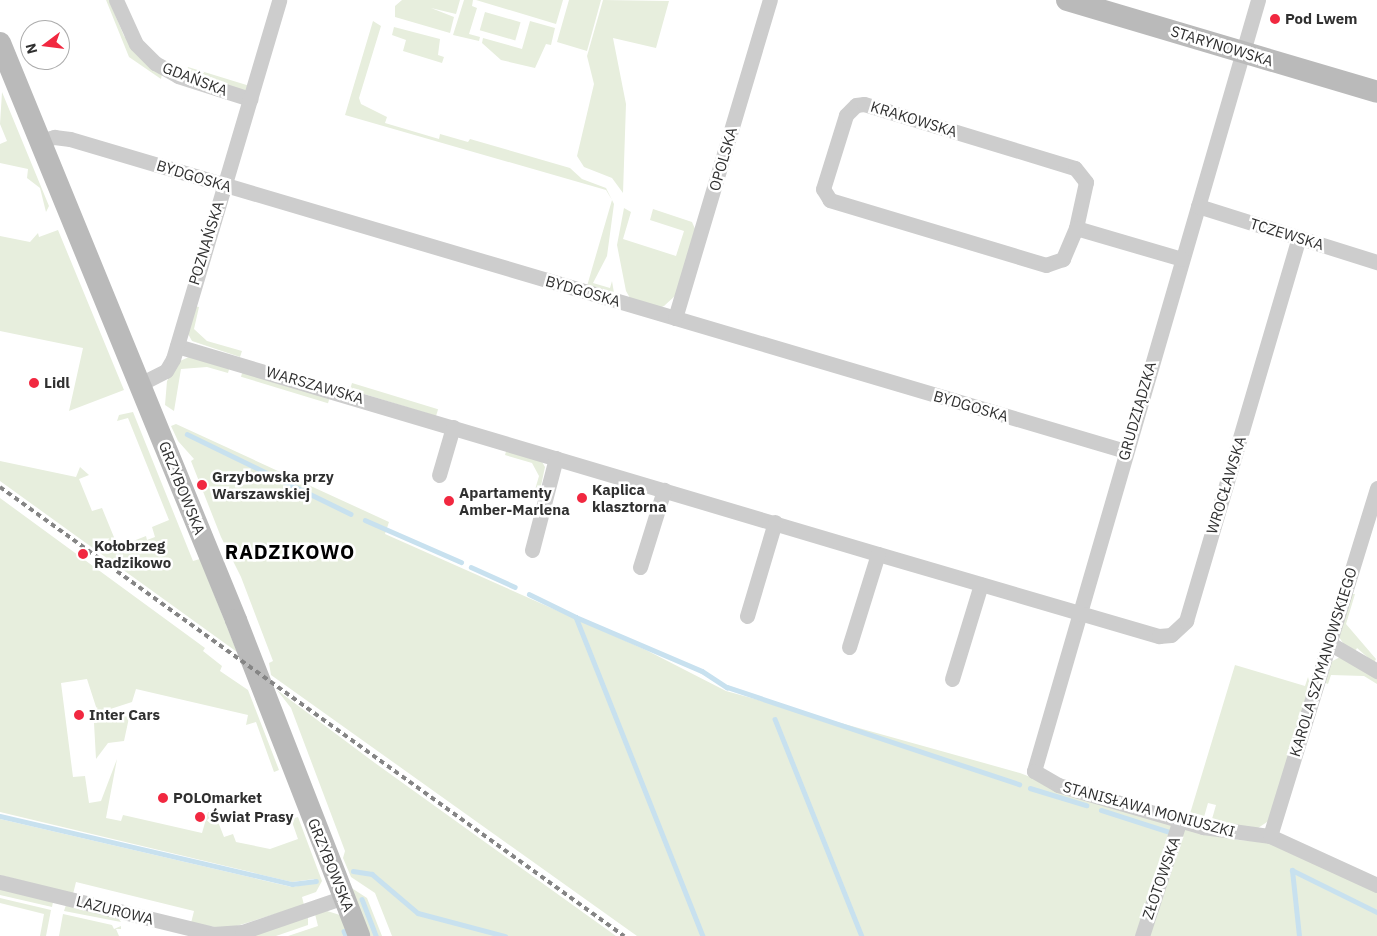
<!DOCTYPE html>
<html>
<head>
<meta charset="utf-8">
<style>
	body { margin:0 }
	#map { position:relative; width:1377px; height:936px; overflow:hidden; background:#fff; font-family:"IBM Plex Sans",sans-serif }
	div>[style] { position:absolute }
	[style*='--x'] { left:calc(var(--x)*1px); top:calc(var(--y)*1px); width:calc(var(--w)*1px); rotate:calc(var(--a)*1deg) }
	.green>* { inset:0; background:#e7eedd; transform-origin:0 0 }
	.stream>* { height:4.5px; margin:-2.25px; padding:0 2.25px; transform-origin:2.25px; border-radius:2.25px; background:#c8e1ef }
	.street>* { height:15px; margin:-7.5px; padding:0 7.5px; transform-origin:7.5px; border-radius:7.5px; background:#cdcdcd }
	.secondary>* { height:22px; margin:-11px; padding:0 11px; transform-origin:11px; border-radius:11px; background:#bababa }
	.rail>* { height:4px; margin-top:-2px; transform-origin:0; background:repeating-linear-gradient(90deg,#858585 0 5px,transparent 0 9px) }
	.dots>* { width:14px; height:14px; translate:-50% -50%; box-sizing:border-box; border:2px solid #fff; border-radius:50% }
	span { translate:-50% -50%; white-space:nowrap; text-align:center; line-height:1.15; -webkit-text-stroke:5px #fff; paint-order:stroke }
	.poi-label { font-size:15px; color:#303030; font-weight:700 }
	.left { translate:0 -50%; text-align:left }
	.street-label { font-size:15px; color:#303030 }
	.district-label { font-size:20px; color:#000; font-weight:700; letter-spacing:1px }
	.north { position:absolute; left:20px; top:20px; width:50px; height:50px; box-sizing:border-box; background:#fff; border:1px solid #acacac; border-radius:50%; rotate:255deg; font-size:14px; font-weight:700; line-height:20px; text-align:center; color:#303030 }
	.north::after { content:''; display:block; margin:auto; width:18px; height:22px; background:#f12840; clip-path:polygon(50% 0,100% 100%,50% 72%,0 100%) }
</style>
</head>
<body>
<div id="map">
	<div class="green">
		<i style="clip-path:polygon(106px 0,109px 0,124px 36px,162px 74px,161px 79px,129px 57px)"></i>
		<i style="clip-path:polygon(402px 0,460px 0,456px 14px,431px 8px,454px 17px,450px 33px,395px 17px,395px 6px)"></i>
		<i style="clip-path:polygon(464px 0,473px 0,472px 6px,477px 8px,469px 34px,480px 37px,479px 41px,453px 35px)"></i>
		<i style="clip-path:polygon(476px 0,563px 0,556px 24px)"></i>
		<i style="clip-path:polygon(569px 0,601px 0,587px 51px,557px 42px)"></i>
		<i style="clip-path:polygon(603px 0,669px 1px,656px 48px,613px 38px,626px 104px,623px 193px,612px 178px,584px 167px,577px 156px,594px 84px,587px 56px)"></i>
		<i style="left:485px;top:12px;width:37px;height:19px;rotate:16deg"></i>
		<i style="clip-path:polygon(373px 21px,381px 26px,359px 98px,361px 104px,387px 117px,385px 123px,439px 139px,440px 134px,468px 142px,470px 139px,570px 168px,582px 179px,606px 188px,614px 204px,607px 256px,593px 283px,610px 288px,612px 281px,614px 293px,587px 286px,612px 200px,606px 190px,345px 115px)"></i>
		<i style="clip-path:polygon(530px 21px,555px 28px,551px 45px,546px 44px,535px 68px,501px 60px,482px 43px,483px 38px,522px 49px)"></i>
		<i style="clip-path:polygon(394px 27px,440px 39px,438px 55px,444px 57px,442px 63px,403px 51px,406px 40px,392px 35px)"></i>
		<i style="left:188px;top:67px;width:63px;height:6px;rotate:17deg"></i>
		<i style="clip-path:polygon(2px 92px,49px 206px,46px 212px,40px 188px,27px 178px,28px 169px,0 163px,0 144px,7px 141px,0 124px)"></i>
		<i style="clip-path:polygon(624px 208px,631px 212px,623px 239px,676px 256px,684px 231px,650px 220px,653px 209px,692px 222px,696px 231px,676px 295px,664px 306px,657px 309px,630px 298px,626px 291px,617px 245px)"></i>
		<i style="clip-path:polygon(58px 230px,124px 390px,69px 411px,83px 348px,0 331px,0 236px,30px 242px,38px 233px,39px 237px)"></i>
		<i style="clip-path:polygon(194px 306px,199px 307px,194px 329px,207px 341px,242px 351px,240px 357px,192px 341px,187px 332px)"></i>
		<i style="clip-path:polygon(189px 357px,230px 366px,228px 373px,207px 367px,181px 369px,174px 411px,165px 405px,167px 381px,180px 361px)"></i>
		<i style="left:243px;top:370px;width:91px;height:7px;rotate:17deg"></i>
		<i style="left:352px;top:383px;width:90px;height:7px;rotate:17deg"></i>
		<i style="clip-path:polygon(133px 412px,193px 561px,200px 559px,237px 652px,0 481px,0 461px,76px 477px,80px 467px,89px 475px,79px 479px,92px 511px,102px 508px,118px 547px,146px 536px,147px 540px,155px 537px,152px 527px,169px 520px,128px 418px,117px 421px,119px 415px)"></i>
		<i style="clip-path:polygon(176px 424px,389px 522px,385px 534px,646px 650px,726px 691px,1020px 773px,1095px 802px,1238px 840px,1271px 842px,1377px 891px,1377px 936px,637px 936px,271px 675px,269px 663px,273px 661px,241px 577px,221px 537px,191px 461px,194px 459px,178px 441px,171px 426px)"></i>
		<i style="clip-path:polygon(507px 448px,541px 460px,545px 467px,539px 495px,532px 500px,539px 476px,532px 463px,505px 455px)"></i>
		<i style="clip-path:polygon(0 498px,205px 648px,203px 651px,222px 666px,220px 671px,248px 690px,279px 770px,274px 772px,256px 722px,246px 725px,248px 715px,136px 689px,132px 702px,98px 713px,87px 679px,61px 683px,73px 777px,85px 776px,89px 803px,101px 801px,117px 759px,106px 818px,121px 821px,123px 815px,202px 833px,208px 812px,215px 814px,224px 837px,233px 834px,236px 842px,270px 849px,298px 839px,291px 819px,298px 817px,322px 881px,316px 892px,302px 897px,304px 905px,227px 929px,191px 923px,194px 911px,76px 882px,73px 894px,0 875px,0 819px,292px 887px,316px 883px,314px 879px,292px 882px,0 812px)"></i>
		<i style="clip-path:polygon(1350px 594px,1355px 594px,1346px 624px,1376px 659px,1374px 663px,1357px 648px,1355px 652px,1345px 646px,1339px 637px)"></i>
		<i style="clip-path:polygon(1340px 657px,1377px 677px,1377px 684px,1364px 676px,1331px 675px,1328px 684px,1323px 682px,1329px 663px)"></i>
		<i style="clip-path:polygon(1235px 665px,1305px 686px,1308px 677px,1310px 685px,1270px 820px,1255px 830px,1216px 826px,1212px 819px,1216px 805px,1208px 803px,1204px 817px,1197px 820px,1189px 817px)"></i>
		<i style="clip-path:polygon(277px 690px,375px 763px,616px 936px,392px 936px,375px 893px,351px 877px,343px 858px,345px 851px,291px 708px)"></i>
		<i style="clip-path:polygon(130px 713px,124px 741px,108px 743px,96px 759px,94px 723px)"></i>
		<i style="clip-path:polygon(347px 885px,367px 898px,382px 936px,367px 936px)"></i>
		<i style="clip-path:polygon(0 888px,53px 902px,52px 907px,0 895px)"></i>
		<i style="clip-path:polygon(0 898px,51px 910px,46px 936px,40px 936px,44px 914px,0 903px)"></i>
		<i style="clip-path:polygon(66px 905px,118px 918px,121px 922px,64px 911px)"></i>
		<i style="clip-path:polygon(327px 911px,340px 915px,352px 936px,288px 936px,318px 926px,315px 914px)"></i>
		<i style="clip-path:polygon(63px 914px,112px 925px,114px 929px,121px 926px,121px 929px,116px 929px,119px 936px,59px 936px)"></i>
		<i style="clip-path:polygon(308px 917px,308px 925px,276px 936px,252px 936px)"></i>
	</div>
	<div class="stream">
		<i style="--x:187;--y:434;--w:182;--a:26"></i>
		<i style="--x:365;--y:520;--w:105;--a:23.6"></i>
		<i style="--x:471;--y:567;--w:48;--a:24.4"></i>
		<i style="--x:529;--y:594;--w:52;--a:26.1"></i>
		<i style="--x:576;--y:617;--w:343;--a:68.3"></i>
		<i style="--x:576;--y:617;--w:137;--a:23.2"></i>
		<i style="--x:702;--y:671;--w:30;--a:33"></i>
		<i style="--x:727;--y:687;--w:308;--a:18.4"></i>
		<i style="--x:775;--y:719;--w:234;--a:68.2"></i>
		<i style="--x:1030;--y:788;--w:59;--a:16.9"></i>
		<i style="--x:1101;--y:810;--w:72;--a:17.7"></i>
		<i style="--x:0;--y:816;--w:300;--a:13.1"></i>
		<i style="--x:292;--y:884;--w:24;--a:-7"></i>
		<i style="--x:353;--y:871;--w:19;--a:9"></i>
		<i style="--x:372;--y:874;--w:60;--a:40.3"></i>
		<i style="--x:418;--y:913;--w:90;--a:14.8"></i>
		<i style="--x:362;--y:899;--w:40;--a:69"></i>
		<i style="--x:344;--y:931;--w:5;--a:68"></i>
		<i style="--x:1299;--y:936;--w:66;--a:-96.1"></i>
		<i style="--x:1292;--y:870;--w:95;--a:26.3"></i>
	</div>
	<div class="street">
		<i style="--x:116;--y:0;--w:48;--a:65.6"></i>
		<i style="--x:136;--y:44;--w:27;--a:45"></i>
		<i style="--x:155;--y:63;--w:26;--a:29"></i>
		<i style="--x:178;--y:76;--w:76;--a:17.7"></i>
		<i style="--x:1258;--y:0;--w:803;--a:106.2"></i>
		<i style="--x:1034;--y:771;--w:28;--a:30"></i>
		<i style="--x:1058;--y:785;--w:151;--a:16.2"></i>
		<i style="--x:1203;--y:827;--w:68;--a:7.7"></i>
		<i style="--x:1270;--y:836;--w:118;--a:24.6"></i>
		<i style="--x:40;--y:141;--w:15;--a:-16"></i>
		<i style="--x:54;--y:137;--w:16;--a:7"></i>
		<i style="--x:70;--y:139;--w:1100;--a:16.47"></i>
		<i style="--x:1198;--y:206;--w:188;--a:17.4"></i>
		<i style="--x:1076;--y:228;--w:34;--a:113"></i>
		<i style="--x:1063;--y:259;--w:18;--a:161"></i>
		<i style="--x:1046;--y:265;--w:226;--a:-163.3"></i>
		<i style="--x:830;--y:200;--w:13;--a:-122"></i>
		<i style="--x:823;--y:189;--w:77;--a:-72.7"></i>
		<i style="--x:846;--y:115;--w:14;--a:-45"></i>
		<i style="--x:856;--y:105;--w:8;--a:-7"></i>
		<i style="--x:864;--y:104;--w:220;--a:16.9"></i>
		<i style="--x:1075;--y:168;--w:18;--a:52"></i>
		<i style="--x:1086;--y:182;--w:47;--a:102.3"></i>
		<i style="--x:1076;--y:228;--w:110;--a:16.3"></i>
		<i style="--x:675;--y:318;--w:332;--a:-73.4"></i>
		<i style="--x:177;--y:346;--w:731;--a:16.53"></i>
		<i style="--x:878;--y:554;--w:293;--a:16.3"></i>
		<i style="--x:1159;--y:636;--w:12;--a:-5"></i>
		<i style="--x:1171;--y:635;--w:21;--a:-43"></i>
		<i style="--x:1186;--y:621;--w:399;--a:-73.6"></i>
		<i style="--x:140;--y:384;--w:29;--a:-27"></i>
		<i style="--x:166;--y:371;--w:14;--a:-60"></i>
		<i style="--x:173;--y:359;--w:374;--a:-73.5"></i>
		<i style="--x:439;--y:475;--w:50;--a:-73.7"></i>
		<i style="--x:532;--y:550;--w:95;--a:-75.4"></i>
		<i style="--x:640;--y:567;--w:81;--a:-72.7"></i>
		<i style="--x:747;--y:616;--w:98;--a:-73.4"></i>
		<i style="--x:1329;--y:643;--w:56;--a:30.3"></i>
		<i style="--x:849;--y:647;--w:97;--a:-72.7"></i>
		<i style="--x:952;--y:679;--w:99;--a:-73"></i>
		<i style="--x:1270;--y:836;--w:364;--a:-72.9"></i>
		<i style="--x:0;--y:882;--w:219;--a:13.7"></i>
		<i style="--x:213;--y:934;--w:29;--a:-4"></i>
		<i style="--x:242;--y:932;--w:108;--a:-18.9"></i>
		<i style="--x:1142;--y:936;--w:122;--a:-71.9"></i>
	</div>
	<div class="secondary">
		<i style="--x:1067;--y:0;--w:323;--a:16.5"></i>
		<i style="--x:0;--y:43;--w:623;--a:67.75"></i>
		<i style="--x:236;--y:620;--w:339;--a:68.7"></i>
	</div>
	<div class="rail">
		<i style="--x:0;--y:487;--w:769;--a:35.74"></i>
	</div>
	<div class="dots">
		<i style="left:1275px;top:19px;background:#f12840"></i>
		<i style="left:34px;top:383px;background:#f12840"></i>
		<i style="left:202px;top:485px;background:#f12840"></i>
		<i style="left:582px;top:498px;background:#f12840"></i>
		<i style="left:449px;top:501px;background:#f12840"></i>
		<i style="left:83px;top:554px;background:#f12840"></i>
		<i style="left:79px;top:715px;background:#f12840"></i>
		<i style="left:163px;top:798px;background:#f12840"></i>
		<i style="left:200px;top:817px;background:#f12840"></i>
	</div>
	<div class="poi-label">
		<span class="left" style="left:1285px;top:19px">Pod Lwem</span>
		<span class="left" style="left:44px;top:383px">Lidl</span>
		<span class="left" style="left:212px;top:485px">Grzybowska przy<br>Warszawskiej</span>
		<span class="left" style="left:592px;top:498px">Kaplica<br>klasztorna</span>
		<span class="left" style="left:459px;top:501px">Apartamenty<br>Amber-Marlena</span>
		<span class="left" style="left:94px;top:554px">Kołobrzeg<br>Radzikowo</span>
		<span class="left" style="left:89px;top:715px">Inter Cars</span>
		<span class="left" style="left:173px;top:798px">POLOmarket</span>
		<span class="left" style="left:210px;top:817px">Świat Prasy</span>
	</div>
	<div class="street-label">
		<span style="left:1222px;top:46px;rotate:17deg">STARYNOWSKA</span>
		<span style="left:195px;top:79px;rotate:21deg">GDAŃSKA</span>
		<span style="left:914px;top:119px;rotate:17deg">KRAKOWSKA</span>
		<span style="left:723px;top:159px;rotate:-74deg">OPOLSKA</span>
		<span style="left:194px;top:176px;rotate:17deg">BYDGOSKA</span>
		<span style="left:1287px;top:234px;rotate:17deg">TCZEWSKA</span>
		<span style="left:206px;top:243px;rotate:-73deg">POZNAŃSKA</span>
		<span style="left:583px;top:291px;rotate:16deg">BYDGOSKA</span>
		<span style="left:315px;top:385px;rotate:16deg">WARSZAWSKA</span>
		<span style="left:971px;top:406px;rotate:16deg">BYDGOSKA</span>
		<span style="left:1137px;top:411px;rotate:-74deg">GRUDZIĄDZKA</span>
		<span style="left:1226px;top:485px;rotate:-73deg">WROCŁAWSKA</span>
		<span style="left:182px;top:488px;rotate:68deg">GRZYBOWSKA</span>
		<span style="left:1323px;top:662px;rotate:-73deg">KAROLA SZYMANOWSKIEGO</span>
		<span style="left:1149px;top:809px;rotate:15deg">STANISŁAWA MONIUSZKI</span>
		<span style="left:331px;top:865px;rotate:68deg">GRZYBOWSKA</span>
		<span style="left:1161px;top:878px;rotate:-71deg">ZŁOTOWSKA</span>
		<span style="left:115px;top:910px;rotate:14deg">LAZUROWA</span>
	</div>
	<div class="district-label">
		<span style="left:290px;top:551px">RADZIKOWO</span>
	</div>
	<div class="north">N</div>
</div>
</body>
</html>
